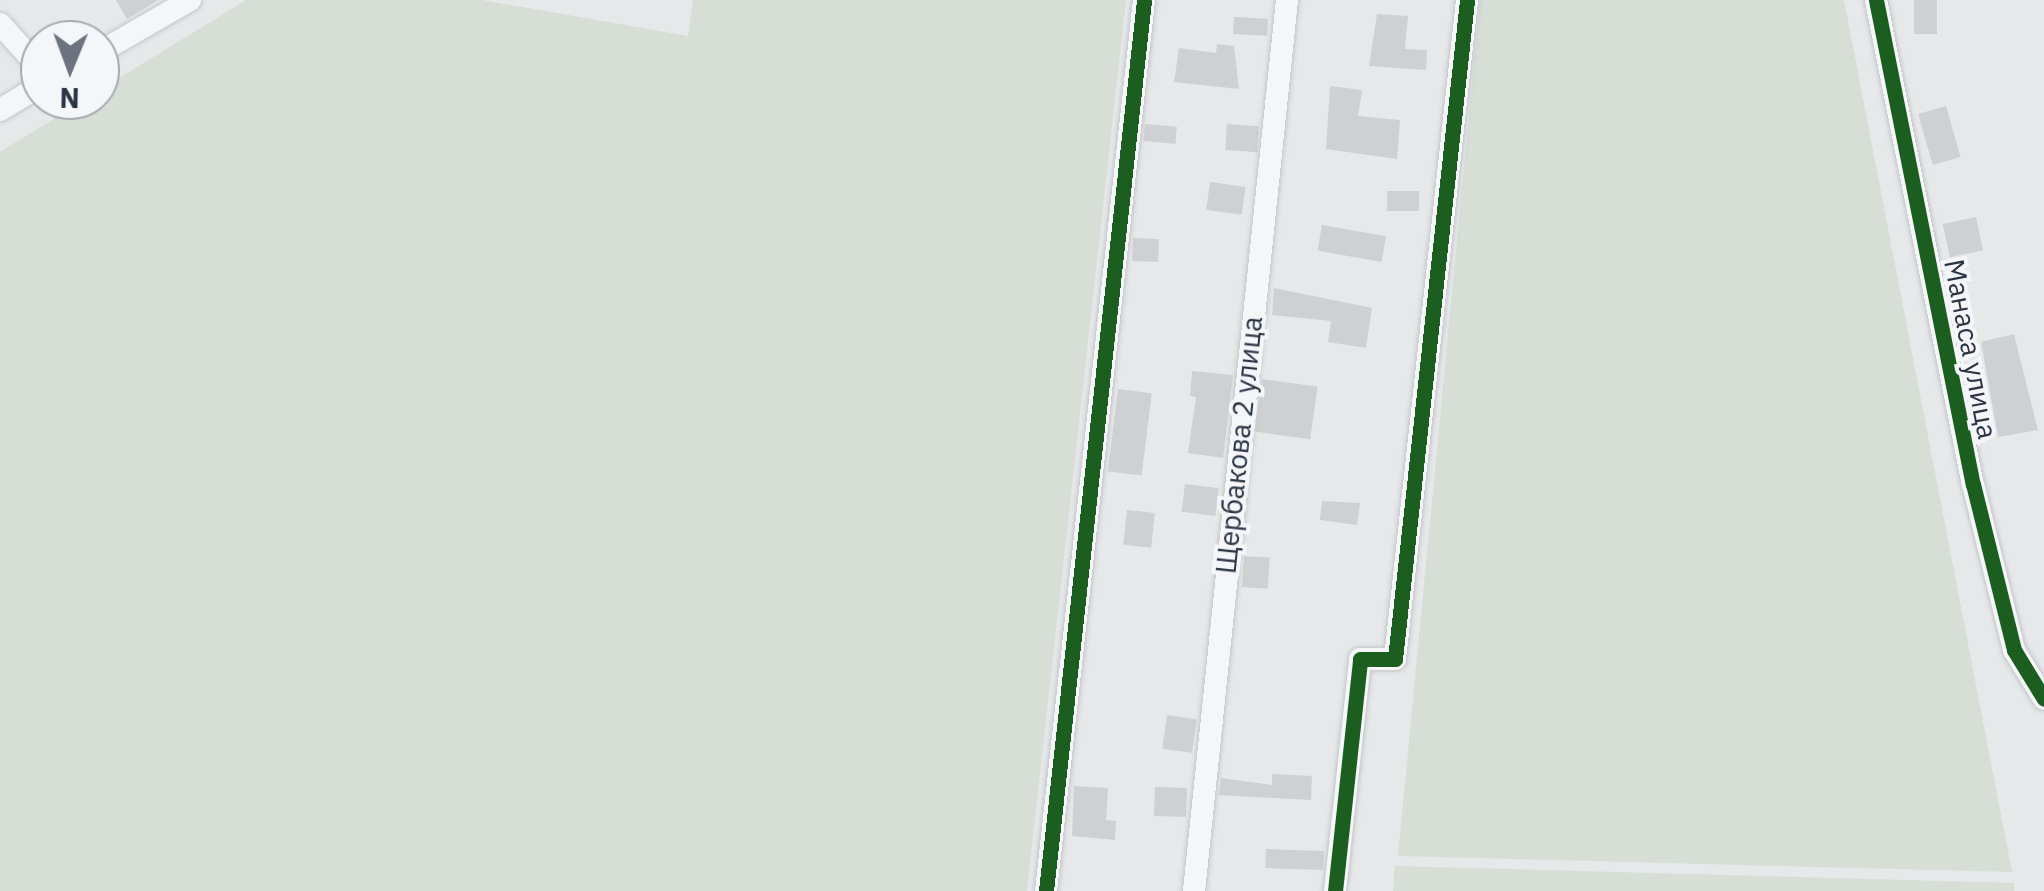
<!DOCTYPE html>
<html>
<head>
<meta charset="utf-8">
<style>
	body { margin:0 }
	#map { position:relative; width:2044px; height:891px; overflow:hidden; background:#e6e8ea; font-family:"IBM Plex Sans",sans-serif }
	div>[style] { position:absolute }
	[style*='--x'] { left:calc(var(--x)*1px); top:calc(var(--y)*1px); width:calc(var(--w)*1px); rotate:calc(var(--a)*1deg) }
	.green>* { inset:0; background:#d6ded6 }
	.building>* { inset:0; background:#ced0d3; transform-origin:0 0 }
	.roads { filter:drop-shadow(0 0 2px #c4c6c8) drop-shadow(0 0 2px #c4c6c8) }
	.street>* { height:22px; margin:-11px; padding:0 11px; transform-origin:11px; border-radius:11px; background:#f5f6f7 }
	.cycleway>* { height:15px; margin:-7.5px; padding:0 7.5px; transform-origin:7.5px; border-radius:7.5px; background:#1b5e20 }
	span { translate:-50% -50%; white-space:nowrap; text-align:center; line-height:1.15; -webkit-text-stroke:8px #f4f6f9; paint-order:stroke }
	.street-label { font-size:28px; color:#2b3445 }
	.north { position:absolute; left:20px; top:20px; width:100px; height:100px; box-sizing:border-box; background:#f4f6f9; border:2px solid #a4a8b1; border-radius:50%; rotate:181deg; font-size:28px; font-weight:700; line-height:40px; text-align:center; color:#2b3445 }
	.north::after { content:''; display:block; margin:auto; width:35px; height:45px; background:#6c737f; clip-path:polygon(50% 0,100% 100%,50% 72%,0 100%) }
</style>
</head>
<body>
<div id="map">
	<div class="green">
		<i style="clip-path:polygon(246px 0,482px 0,688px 36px,693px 0,1126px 0,1027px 891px,0 891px,0 152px,84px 100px,100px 100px,100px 90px)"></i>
		<i style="clip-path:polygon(1480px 0,1844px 0,2012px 872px,1398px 856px)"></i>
		<i style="clip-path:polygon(1395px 866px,2014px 883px,2014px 891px,1393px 891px)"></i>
	</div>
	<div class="building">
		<i style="clip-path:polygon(116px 0,158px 0,127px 19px)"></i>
		<i style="left:1914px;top:0;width:23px;height:34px"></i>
		<i style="clip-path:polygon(1377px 14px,1408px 16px,1405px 49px,1427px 50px,1426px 70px,1369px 66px)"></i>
		<i style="left:1234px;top:17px;width:34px;height:17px;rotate:3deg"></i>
		<i style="clip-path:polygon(1217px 44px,1234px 46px,1239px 89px,1174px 82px,1179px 48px,1216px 53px)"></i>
		<i style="clip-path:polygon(1330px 86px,1362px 90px,1358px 116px,1400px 120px,1397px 159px,1326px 149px)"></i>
		<i style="left:1946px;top:106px;width:53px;height:29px;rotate:74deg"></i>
		<i style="left:1145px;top:124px;width:32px;height:17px;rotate:5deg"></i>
		<i style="left:1227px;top:124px;width:32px;height:26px;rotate:4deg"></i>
		<i style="left:1210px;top:182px;width:36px;height:28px;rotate:8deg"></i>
		<i style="left:1387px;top:191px;width:32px;height:20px"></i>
		<i style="left:1976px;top:217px;width:34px;height:34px;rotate:78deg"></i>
		<i style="left:1322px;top:225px;width:65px;height:26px;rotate:10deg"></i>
		<i style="left:1133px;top:238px;width:26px;height:23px;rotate:2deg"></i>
		<i style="clip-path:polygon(1274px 288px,1372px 308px,1366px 348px,1328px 342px,1331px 321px,1272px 315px)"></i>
		<i style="clip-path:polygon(2014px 334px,2038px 430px,1998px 437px,1981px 342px)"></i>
		<i style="clip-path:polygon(1192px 371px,1233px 375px,1223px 458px,1188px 453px,1196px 397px,1190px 396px)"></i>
		<i style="left:1262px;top:379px;width:56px;height:53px;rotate:8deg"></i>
		<i style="left:1118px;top:389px;width:34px;height:83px;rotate:7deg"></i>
		<i style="left:1185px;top:484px;width:34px;height:28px;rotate:7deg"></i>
		<i style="clip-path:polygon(1322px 501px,1360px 503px,1357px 525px,1320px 520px)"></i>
		<i style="left:1127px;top:510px;width:28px;height:35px;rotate:6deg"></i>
		<i style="left:1244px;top:556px;width:26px;height:31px;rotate:4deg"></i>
		<i style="left:1167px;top:715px;width:30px;height:34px;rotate:8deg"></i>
		<i style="clip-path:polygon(1272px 774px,1312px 776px,1311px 800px,1219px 795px,1221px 778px,1272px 785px)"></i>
		<i style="clip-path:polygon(1074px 786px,1108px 788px,1106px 820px,1116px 821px,1115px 840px,1072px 836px)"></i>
		<i style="left:1155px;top:787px;width:32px;height:29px;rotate:2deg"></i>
		<i style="left:1266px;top:849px;width:58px;height:19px;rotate:2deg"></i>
	</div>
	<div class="roads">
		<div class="street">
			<i style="--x:1876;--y:0;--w:494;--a:78.7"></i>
			<i style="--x:1973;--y:484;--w:171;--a:76.1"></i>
			<i style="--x:2014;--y:650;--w:57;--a:58.5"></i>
			<i style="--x:0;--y:24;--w:59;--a:47.7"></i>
			<i style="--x:100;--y:52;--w:104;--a:-30"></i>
			<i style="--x:0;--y:110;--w:47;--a:-31"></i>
			<i style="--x:1046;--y:891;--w:896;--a:-83.72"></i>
			<i style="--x:1194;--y:891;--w:896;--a:-84.04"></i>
			<i style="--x:1335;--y:891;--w:233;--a:-83.8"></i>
			<i style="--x:1360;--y:659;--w:35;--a:0"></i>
			<i style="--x:1395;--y:659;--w:663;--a:-83.76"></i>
		</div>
	</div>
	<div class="cycleway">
		<i style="--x:1876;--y:0;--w:494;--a:78.7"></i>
		<i style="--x:1973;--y:484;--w:171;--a:76.1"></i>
		<i style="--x:2014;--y:650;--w:57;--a:58.5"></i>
		<i style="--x:1046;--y:891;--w:896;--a:-83.72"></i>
		<i style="--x:1335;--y:891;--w:233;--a:-83.8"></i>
		<i style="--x:1360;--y:659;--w:35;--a:0"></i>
		<i style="--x:1395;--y:659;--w:663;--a:-83.76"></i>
	</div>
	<div class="street-label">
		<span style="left:1971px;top:349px;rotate:79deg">Манаса улица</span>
		<span style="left:1239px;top:445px;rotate:-84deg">Щербакова 2 улица</span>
	</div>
	<div class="north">N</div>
</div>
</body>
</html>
